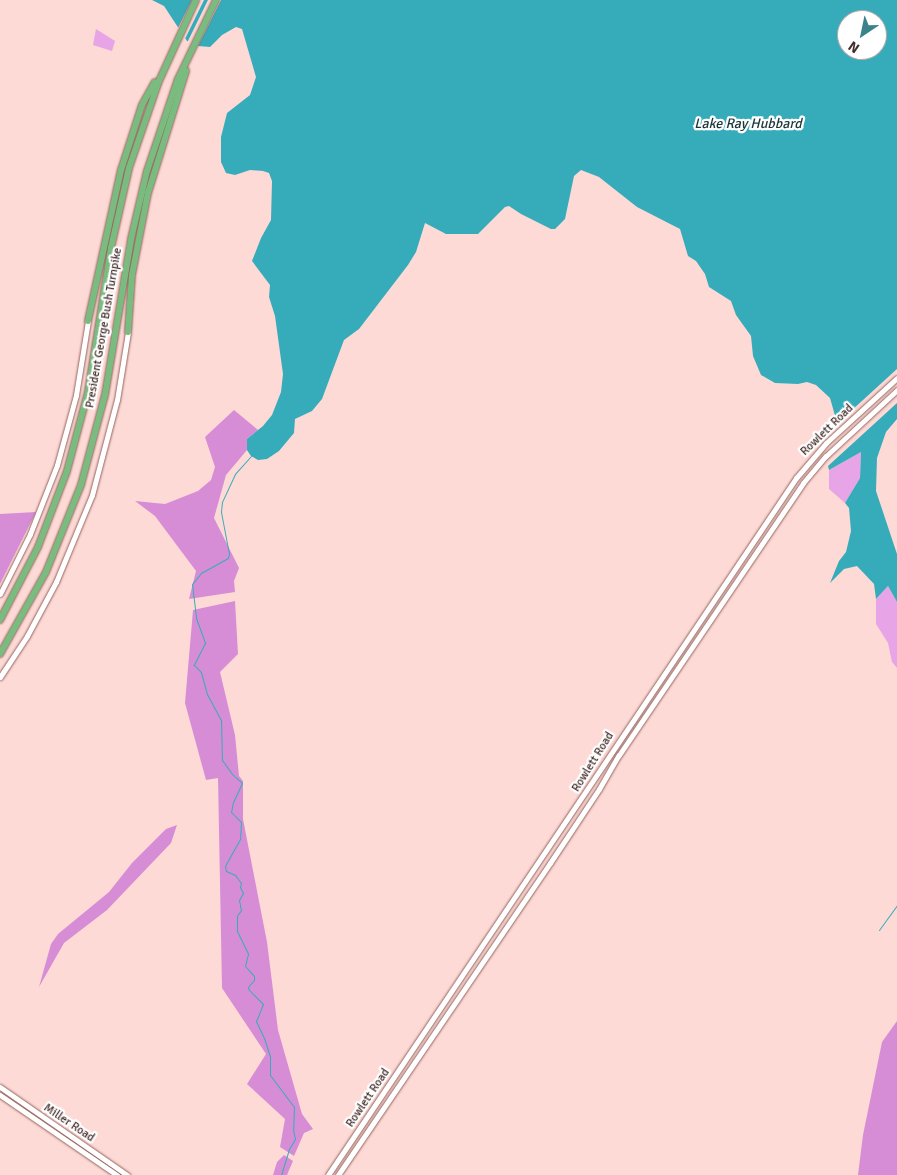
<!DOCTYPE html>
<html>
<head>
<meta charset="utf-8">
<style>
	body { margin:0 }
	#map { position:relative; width:897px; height:1175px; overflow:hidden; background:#fddad6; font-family:Signika,sans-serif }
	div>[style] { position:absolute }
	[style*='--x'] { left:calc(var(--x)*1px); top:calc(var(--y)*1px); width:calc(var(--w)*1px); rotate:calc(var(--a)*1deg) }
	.green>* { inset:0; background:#e7a4e6 }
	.forest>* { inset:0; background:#d68dd6 }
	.water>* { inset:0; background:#36acbb }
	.pier>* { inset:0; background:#fddad6 }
	.stream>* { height:1px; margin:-0.5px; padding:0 0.5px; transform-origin:0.5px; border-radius:0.5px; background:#36acbb }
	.roads { filter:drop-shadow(0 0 1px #95635d) drop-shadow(0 0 1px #95635d) }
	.secondary>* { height:5px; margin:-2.5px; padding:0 2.5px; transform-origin:2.5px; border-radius:2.5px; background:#fff }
	.highway>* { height:6px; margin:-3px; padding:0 3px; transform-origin:3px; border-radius:3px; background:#7abc80 }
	span { translate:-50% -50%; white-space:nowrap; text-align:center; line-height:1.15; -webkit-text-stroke:4.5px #fff; paint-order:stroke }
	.street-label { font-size:12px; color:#442e2b }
	.water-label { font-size:14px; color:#1c3639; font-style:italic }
	.north { position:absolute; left:837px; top:10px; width:50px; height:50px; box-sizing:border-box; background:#fff; border:1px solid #b4abaa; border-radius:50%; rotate:214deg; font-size:14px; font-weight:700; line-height:20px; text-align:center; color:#442e2b }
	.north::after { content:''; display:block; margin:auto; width:18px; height:22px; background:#3b828b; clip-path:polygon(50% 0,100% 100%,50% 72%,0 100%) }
</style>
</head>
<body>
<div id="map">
	<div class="green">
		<i style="clip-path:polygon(96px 29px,115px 41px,112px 51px,93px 45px)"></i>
		<i style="clip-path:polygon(861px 452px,860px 478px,845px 503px,829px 489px,829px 470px)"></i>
		<i style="clip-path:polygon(888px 586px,897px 602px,897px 668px,892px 662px,888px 643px,876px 624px,876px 599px)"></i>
	</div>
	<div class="forest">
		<i style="clip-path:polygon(234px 410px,258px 430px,247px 439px,247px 450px,226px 475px,214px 518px,239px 568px,234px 581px,235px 592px,189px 599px,196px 571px,155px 516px,135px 501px,165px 504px,198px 491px,211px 480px,215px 467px,205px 437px)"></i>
		<i style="clip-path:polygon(36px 512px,0 584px,0 514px)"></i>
		<i style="clip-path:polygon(235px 601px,238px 654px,220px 672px,235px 735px,239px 776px,243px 781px,243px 819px,267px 942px,278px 1030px,302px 1114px,313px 1129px,304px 1133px,294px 1156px,280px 1147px,285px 1119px,247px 1084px,266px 1054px,222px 988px,218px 778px,206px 780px,185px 703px,193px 610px)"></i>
		<i style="clip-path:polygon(177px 825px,171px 843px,107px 910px,64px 943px,39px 987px,51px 944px,58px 934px,109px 892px,132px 863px,166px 829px)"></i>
		<i style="clip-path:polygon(897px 1021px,897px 1175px,858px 1175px,863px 1135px,882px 1042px)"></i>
		<i style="clip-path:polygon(284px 1155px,293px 1161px,287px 1175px,273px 1175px,277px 1162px)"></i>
	</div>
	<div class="water">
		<i style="clip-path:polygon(evenodd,152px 0,897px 0,897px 369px,840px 421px,836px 419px,830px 398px,816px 385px,807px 382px,798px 384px,775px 383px,761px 375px,753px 356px,751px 336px,736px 315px,731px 301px,709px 287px,705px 274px,696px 261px,688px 256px,680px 229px,637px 207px,599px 177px,581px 170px,574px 176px,565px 219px,555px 229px,551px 229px,521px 214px,509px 206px,505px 207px,478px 234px,446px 234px,425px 223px,416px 252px,408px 265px,359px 329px,344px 340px,322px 399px,312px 411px,295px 419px,294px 433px,279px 451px,267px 459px,258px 460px,251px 456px,247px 450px,247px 439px,263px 426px,272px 415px,281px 392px,283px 374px,275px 316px,269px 297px,270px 285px,252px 261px,261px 238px,271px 220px,272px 181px,269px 173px,263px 171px,250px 170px,235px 175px,226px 173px,221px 162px,221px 137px,227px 113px,250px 95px,256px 77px,242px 29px,236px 27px,222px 35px,210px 47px,198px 46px,187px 41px,164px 6px,152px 0,847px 20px,877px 20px,877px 50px,847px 50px,847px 20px)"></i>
		<i style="clip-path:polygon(897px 403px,897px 419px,886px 432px,877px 458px,876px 491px,897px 554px,897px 602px,888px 586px,876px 599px,874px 584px,857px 566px,844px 569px,830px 583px,839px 561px,846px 552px,851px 531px,849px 508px,845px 503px,860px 478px,861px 452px,829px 470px,828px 466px)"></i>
	</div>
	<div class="pier">
		<i style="clip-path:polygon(192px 0,204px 0,184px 41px,177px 30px)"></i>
		<i style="clip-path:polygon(208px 0,221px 0,197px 48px,187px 43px)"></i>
	</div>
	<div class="stream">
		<i style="--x:251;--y:456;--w:24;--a:132"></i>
		<i style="--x:235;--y:474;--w:31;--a:115"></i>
		<i style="--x:222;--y:502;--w:10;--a:96"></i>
		<i style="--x:221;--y:512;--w:43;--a:79.2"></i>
		<i style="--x:229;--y:554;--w:4;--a:104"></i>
		<i style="--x:228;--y:558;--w:31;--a:151"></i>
		<i style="--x:201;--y:573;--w:14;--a:129"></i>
		<i style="--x:192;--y:584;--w:34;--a:83"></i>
		<i style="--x:196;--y:618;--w:27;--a:70"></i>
		<i style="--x:205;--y:643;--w:25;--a:117"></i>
		<i style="--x:194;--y:665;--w:10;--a:45"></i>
		<i style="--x:201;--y:672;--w:23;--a:75"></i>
		<i style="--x:207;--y:694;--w:30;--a:62"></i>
		<i style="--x:221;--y:720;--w:40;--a:88.6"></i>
		<i style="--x:222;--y:760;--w:17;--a:54"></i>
		<i style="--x:232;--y:774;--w:13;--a:42"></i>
		<i style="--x:242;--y:783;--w:21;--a:115"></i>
		<i style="--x:233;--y:802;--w:10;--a:101"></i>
		<i style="--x:231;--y:812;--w:14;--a:45"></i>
		<i style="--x:241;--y:822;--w:17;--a:93"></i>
		<i style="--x:240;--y:839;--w:31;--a:119"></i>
		<i style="--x:225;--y:866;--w:5;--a:79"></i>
		<i style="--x:226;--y:871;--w:10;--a:24"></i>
		<i style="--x:235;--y:875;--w:10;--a:53"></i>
		<i style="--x:241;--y:883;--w:4;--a:104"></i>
		<i style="--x:240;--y:887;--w:7;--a:63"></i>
		<i style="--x:243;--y:893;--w:8;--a:120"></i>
		<i style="--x:239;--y:900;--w:10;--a:79"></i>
		<i style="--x:241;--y:910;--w:7;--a:124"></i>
		<i style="--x:237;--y:916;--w:15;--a:90"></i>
		<i style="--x:237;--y:931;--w:25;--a:64"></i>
		<i style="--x:248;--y:954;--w:12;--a:104"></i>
		<i style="--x:245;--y:966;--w:13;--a:48"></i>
		<i style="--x:254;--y:976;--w:4;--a:90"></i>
		<i style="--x:254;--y:980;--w:9;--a:131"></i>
		<i style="--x:248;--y:987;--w:3;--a:72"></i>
		<i style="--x:249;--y:990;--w:20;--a:45"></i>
		<i style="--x:263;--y:1004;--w:18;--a:112"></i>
		<i style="--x:256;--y:1021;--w:19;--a:65"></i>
		<i style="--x:264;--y:1038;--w:20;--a:72"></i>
		<i style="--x:270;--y:1057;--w:18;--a:90"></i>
		<i style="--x:270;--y:1075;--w:40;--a:53"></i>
		<i style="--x:294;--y:1107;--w:23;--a:92"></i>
		<i style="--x:293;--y:1130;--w:9;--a:77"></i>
		<i style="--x:295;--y:1139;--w:12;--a:121"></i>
		<i style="--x:289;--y:1149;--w:27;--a:107"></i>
		<i style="--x:879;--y:930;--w:31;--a:-54"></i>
	</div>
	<div class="roads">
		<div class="secondary">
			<i style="--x:0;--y:594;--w:67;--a:-63.4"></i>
			<i style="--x:30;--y:534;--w:74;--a:-68.6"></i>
			<i style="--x:57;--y:465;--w:73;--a:-74.8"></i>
			<i style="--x:76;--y:395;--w:75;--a:-80.8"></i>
			<i style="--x:0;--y:677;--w:49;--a:-56.6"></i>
			<i style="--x:27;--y:636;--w:61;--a:-61.8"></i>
			<i style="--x:56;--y:582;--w:94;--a:-67.5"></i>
			<i style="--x:92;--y:495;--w:98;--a:-75.3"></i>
			<i style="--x:117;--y:400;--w:69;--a:-80.8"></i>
			<i style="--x:0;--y:1087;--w:155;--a:34.7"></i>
			<i style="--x:0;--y:1095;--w:142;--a:34.4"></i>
			<i style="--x:328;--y:1175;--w:840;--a:-56.12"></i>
			<i style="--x:796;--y:478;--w:46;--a:-49.4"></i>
			<i style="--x:826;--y:443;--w:96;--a:-42.5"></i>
			<i style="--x:338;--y:1175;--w:377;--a:-55.8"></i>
			<i style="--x:550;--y:863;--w:89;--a:-56.5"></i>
			<i style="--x:599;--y:789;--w:39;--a:-60"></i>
			<i style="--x:619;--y:755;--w:328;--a:-55.9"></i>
			<i style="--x:803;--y:483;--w:35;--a:-50"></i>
			<i style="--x:826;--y:456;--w:97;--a:-42.9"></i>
		</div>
		<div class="highway">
			<i style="--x:88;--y:321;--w:155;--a:-77.7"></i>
			<i style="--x:121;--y:170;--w:68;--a:-72.1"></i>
			<i style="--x:142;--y:105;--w:26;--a:-61"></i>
			<i style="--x:128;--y:332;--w:57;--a:-86"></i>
			<i style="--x:132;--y:275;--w:84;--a:-79"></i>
			<i style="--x:148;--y:193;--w:128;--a:-72.7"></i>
			<i style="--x:0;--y:620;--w:82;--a:-62.5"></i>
			<i style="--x:38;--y:547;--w:81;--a:-69.1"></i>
			<i style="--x:67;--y:471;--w:82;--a:-75.1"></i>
			<i style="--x:88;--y:392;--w:146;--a:-80.9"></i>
			<i style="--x:111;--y:248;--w:82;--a:-77.3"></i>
			<i style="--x:129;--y:168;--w:92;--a:-71"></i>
			<i style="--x:159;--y:81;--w:89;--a:-65.4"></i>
			<i style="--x:0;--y:654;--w:94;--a:-60.7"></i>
			<i style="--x:46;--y:572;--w:94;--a:-68.1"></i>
			<i style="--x:81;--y:485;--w:93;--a:-75.1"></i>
			<i style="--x:105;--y:395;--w:158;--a:-80.5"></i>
			<i style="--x:131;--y:239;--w:70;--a:-76.8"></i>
			<i style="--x:147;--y:171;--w:97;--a:-71.4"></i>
			<i style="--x:178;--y:79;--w:88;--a:-64.3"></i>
		</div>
	</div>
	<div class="street-label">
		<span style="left:104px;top:328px;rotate:-80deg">President George Bush Turnpike</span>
		<span style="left:827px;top:430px;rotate:-44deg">Rowlett Road</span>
		<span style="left:593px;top:762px;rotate:-58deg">Rowlett Road</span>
		<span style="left:368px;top:1098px;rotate:-56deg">Rowlett Road</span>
		<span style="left:69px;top:1123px;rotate:34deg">Miller Road</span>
	</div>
	<div class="water-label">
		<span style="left:748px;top:124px">Lake Ray Hubbard</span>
	</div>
	<div class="north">N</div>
</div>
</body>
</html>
